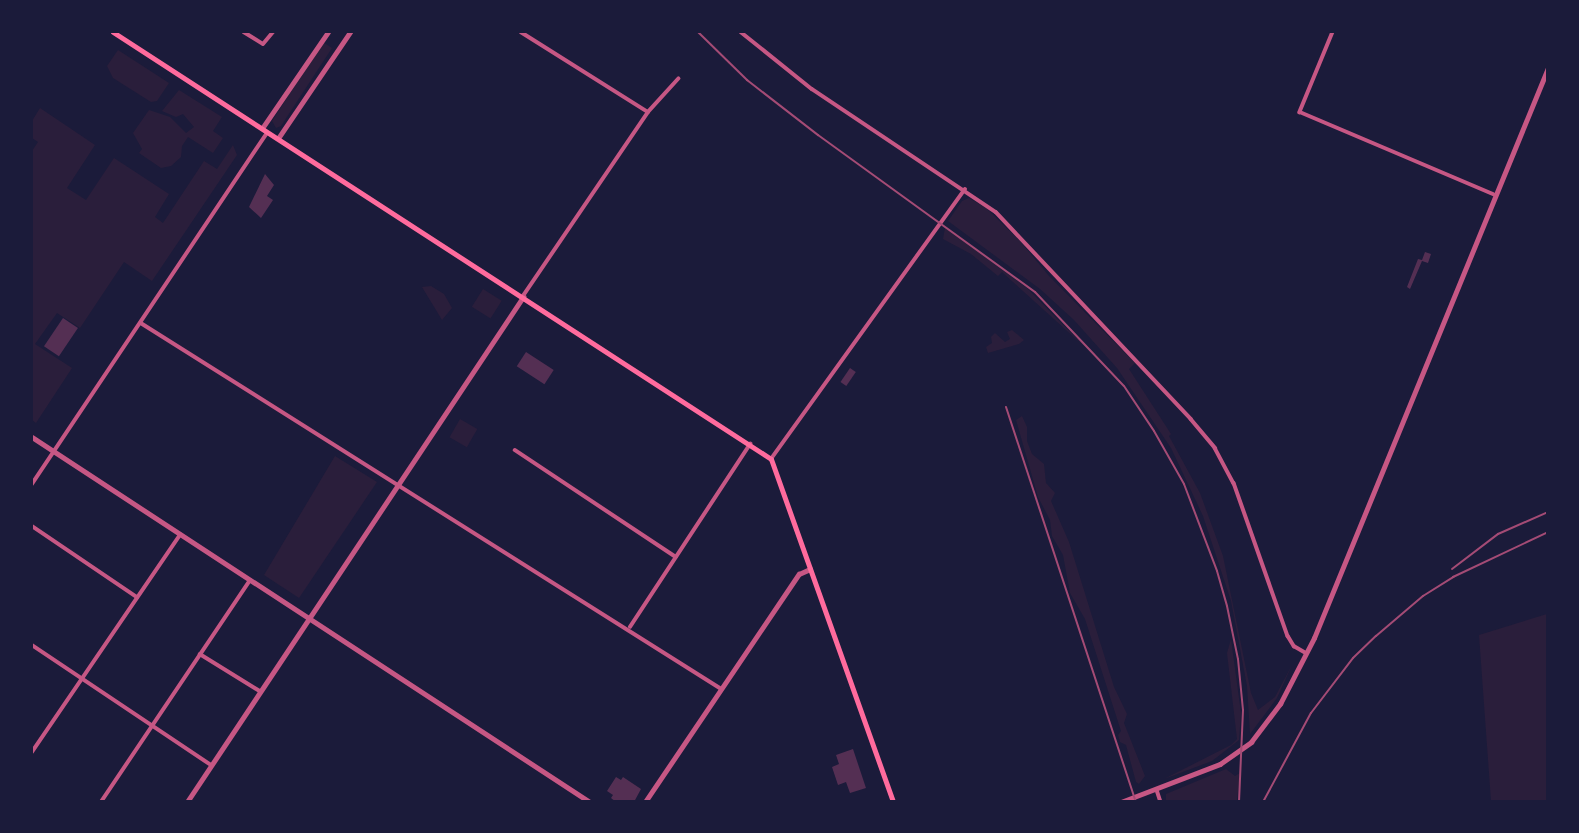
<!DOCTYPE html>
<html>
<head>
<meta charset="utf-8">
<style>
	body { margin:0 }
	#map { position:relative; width:1579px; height:833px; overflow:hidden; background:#1b1b3a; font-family:Commissioner,sans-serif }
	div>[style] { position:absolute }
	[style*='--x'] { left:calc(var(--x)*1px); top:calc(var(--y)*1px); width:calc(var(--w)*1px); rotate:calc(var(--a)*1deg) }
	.green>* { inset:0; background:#2a1e3b; transform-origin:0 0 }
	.building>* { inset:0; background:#542f53; transform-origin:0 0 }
	.minor>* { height:3.5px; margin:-1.75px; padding:0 1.75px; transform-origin:1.75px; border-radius:1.75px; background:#c65784 }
	.tertiary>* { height:4.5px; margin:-2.25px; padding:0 2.25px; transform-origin:2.25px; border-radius:2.25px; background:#c65784 }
	.secondary>* { height:5px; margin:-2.5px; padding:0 2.5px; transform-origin:2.5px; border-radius:2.5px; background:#ff6b9d }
	.rail>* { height:2px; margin:-1px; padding:0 1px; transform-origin:1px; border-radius:1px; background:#a44b75 }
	span { translate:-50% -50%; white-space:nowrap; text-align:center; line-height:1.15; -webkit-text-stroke:5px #1b1b3a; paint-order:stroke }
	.frame { position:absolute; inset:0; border:33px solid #1b1b3a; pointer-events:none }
</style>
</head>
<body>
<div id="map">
	<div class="green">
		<i style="clip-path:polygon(323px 42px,332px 48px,281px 126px,276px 128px,272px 121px)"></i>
		<i style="clip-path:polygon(118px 50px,169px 83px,157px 101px,151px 102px,113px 78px,107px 66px)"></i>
		<i style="clip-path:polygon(179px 90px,222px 117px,213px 131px,223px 138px,213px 153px,188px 137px,182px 146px,181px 157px,171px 166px,161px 168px,139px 153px,142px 149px,133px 133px,149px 110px,170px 117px,186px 133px,194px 127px,183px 114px,176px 117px,162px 111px)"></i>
		<i style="clip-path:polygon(40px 108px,95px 145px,67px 188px,86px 200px,114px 158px,169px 194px,155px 217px,163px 223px,204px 161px,217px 169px,233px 145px,237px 155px,152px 281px,124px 262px,80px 328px,57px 313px,35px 344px,72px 368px,36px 423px,32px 420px,32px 151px,38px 142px,32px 138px,32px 121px)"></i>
		<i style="clip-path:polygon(969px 198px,986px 208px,1020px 241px,1049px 276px,1135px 363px,1129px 369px,1171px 434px,1169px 436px,1200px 493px,1223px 556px,1251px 693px,1258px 710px,1275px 697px,1292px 665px,1277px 698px,1250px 734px,1247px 686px,1231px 601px,1203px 516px,1171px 448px,1117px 368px,1074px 320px,1040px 289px,948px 221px,962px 201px)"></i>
		<i style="clip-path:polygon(945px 228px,1027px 288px,1086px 348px,1002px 272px,998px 276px,971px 254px,943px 239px)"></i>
		<i style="clip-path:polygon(431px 286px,444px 294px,452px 308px,442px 320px,422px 287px)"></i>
		<i style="left:483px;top:289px;width:22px;height:21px;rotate:32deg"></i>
		<i style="clip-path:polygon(1012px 330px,1024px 340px,1019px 344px,988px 353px,986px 347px,992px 343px,991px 337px,995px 333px,1005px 342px,1010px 339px,1007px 332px)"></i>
		<i style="clip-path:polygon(1022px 416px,1027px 427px,1027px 441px,1032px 454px,1044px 464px,1046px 483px,1055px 493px,1051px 501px,1069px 542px,1114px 687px,1127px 714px,1124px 723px,1145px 776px,1139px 784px,1136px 782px,1126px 745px,1120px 742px,1118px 735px,1121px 731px,1085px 619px,1070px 593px,1063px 555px,1052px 536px,1050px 520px,1038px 497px,1016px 420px)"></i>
		<i style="left:460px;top:419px;width:20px;height:21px;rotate:30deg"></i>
		<i style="clip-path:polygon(335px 456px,377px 482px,299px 598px,264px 575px)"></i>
		<i style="clip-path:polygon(1547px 614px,1547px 801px,1491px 801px,1479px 635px)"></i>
		<i style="clip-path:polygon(1231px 639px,1241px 713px,1239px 740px,1212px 761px,1164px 779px,1231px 745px,1237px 739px,1227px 653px)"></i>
		<i style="clip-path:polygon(1226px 769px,1235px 776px,1240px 773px,1237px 801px,1166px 801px,1166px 794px)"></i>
	</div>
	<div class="building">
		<i style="clip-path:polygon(265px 174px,274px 185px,267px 196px,273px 200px,261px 218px,249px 207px)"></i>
		<i style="clip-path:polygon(1425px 252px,1431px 254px,1428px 263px,1422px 261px,1410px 289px,1407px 287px,1418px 259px,1422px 260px)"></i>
		<i style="left:63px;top:318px;width:18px;height:34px;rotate:34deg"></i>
		<i style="left:526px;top:352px;width:33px;height:17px;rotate:33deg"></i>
		<i style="left:850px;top:368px;width:7px;height:17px;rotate:34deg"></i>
		<i style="clip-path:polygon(853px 749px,866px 788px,850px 793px,846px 782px,838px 785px,832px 767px,839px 764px,836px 755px)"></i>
		<i style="clip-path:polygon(616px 777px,621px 780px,623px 777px,641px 789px,634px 802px,616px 802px,611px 798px,613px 795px,607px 791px)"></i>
	</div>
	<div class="minor">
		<i style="--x:244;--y:32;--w:22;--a:32"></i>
		<i style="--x:263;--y:44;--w:16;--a:-50"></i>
		<i style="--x:521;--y:32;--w:150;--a:32.2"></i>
		<i style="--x:741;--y:32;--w:91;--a:38.8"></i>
		<i style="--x:812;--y:89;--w:221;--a:33.8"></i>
		<i style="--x:996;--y:212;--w:284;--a:46.7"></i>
		<i style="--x:1191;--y:419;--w:38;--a:50"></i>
		<i style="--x:1215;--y:448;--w:40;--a:62"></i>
		<i style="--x:1234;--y:483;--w:162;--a:70.6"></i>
		<i style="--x:1288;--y:636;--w:12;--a:59"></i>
		<i style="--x:1294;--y:646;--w:14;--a:30"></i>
		<i style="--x:1333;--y:32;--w:87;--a:112.4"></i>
		<i style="--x:1300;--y:112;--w:210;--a:23"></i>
		<i style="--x:523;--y:296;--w:222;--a:-55.8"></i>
		<i style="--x:648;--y:112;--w:45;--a:-47.7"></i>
		<i style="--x:141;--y:323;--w:684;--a:32.23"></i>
		<i style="--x:515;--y:450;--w:193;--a:33.6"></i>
		<i style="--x:771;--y:459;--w:332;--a:-54.3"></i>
		<i style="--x:32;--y:484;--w:422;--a:-56.2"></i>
		<i style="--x:32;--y:526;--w:127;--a:34.1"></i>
		<i style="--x:630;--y:627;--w:219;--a:-56.7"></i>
		<i style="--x:32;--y:645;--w:216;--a:33.8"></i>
		<i style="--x:200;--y:654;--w:70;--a:31.7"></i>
		<i style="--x:32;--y:752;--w:263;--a:-55.7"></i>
		<i style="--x:1157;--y:790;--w:13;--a:72"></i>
		<i style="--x:101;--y:802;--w:267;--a:-56.1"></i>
	</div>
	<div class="tertiary">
		<i style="--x:263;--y:127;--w:115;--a:-55.6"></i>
		<i style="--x:279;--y:137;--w:127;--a:-55.9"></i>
		<i style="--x:32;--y:437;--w:667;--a:33.19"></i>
		<i style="--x:187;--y:802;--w:607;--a:-56.36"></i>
		<i style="--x:645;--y:802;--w:275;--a:-56"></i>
		<i style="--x:799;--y:574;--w:12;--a:-24"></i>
		<i style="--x:1121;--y:802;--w:106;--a:-21"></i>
		<i style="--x:1220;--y:764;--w:38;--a:-35"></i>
		<i style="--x:1251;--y:742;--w:48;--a:-52.7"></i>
		<i style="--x:1280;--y:704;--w:74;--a:-62.7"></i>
		<i style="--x:1314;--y:638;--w:616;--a:-67.68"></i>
	</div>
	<div class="secondary">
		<i style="--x:113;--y:32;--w:784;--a:32.98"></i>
		<i style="--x:771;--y:459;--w:364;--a:70.4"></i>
	</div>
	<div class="rail">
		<i style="--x:698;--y:32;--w:69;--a:44.4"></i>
		<i style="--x:747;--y:80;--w:90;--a:37.8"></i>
		<i style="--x:818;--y:135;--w:268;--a:35.9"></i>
		<i style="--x:1035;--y:292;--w:129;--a:46.6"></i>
		<i style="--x:1124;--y:386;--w:54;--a:56.3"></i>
		<i style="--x:1154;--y:431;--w:61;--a:60.5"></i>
		<i style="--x:1184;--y:484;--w:93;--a:69.2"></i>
		<i style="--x:1217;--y:571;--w:36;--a:74"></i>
		<i style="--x:1227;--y:606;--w:54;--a:78.3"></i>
		<i style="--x:1238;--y:659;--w:51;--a:84.4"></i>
		<i style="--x:1243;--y:710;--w:92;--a:92.5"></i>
		<i style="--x:1006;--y:407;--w:416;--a:71.8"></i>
		<i style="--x:1452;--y:569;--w:58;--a:-37.3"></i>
		<i style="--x:1498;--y:534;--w:55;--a:-23.7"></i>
		<i style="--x:1263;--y:802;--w:101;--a:-61.7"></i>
		<i style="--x:1311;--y:713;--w:69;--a:-52.6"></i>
		<i style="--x:1353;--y:658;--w:32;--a:-44"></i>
		<i style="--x:1376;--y:636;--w:62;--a:-40.4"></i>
		<i style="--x:1423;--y:596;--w:36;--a:-32"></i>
		<i style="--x:1453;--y:577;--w:105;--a:-25.3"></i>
	</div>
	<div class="frame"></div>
</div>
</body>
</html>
